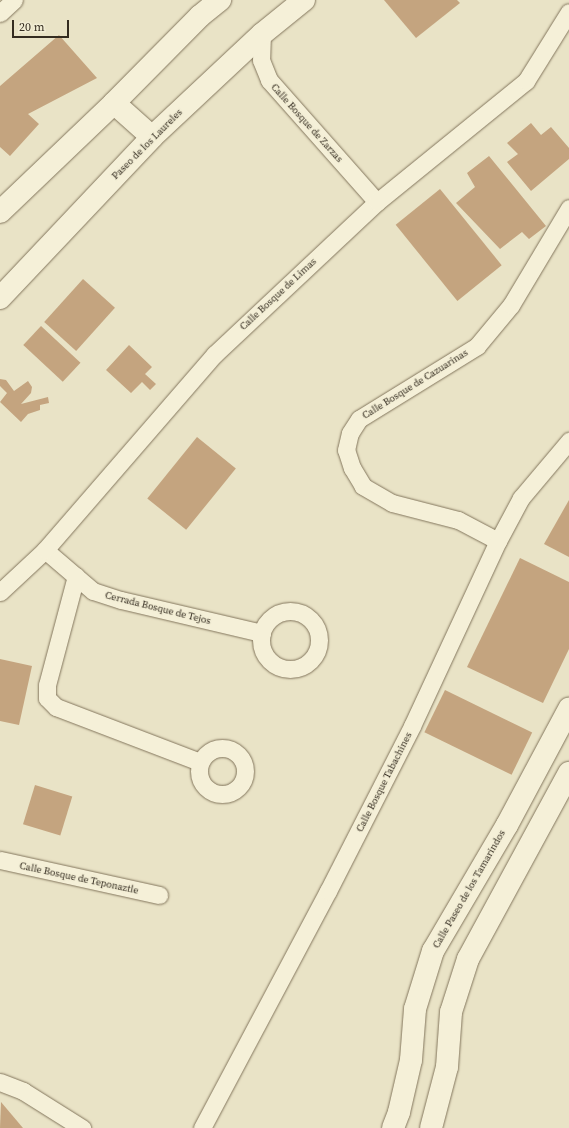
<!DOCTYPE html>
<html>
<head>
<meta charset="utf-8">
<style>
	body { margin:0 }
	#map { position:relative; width:569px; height:1128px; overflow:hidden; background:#e9e3c6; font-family:"Source Serif 4",serif }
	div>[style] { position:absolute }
	.building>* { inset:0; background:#c4a47f; transform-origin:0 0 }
	.roads { filter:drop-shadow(0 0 1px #83765d) drop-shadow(0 0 1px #83765d) }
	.street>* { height:17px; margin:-8.5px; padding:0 8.5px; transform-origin:8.5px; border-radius:8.5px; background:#f5f0d8 }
	.street>.ring { margin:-8.5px; padding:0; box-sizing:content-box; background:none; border:17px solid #f5f0d8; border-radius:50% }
	.secondary>* { height:22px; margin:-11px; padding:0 11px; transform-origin:11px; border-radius:11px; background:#f5f0d8 }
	span { translate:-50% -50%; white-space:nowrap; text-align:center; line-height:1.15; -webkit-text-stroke:3px #f2edd4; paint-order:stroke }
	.street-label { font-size:10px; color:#342c20 }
	.scale { position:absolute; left:12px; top:20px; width:57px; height:18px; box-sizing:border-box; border:2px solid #342c20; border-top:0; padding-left:5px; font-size:12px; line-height:14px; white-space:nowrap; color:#342c20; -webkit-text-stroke:3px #f2edd4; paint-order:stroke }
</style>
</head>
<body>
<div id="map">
	<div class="building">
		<div style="clip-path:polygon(384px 0,457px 0,460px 3px,416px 38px)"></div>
		<div style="clip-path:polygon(59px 35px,97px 78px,28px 114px,39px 124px,10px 156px,0 147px,0 86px)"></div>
		<div style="clip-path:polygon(531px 123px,541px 135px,551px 127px,569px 148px,569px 159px,531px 191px,507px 162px,518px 154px,507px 143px)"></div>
		<div style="clip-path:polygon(489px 156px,546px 226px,529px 239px,522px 232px,500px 249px,456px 203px,475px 187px,467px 173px)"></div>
		<div style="left:440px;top:189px;width:98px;height:57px;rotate:51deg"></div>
		<div style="left:83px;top:279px;width:43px;height:58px;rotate:42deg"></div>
		<div style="left:41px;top:326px;width:54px;height:26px;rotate:43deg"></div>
		<div style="clip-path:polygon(129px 345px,152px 367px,145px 374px,156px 384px,150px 390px,142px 382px,131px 393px,106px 370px)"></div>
		<div style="clip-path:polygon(0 379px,6px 380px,14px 391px,28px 381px,32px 387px,31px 393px,21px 404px,48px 397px,49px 403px,40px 405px,40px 410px,28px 414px,21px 422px,0 402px,7px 393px,0 386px)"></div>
		<div style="left:197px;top:437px;width:50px;height:79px;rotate:39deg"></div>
		<div style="clip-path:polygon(569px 500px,569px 557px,544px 544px)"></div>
		<div style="clip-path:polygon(520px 558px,569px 582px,569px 649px,543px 703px,467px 667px)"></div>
		<div style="clip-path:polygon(0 659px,32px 666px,19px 725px,0 721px)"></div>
		<div style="left:445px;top:690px;width:97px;height:47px;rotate:26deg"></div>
		<div style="left:35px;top:785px;width:39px;height:41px;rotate:17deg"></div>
		<div style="clip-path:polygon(1px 1102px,23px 1128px,0 1128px)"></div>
	</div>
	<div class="roads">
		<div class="street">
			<div style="left:0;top:13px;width:19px;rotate:-43deg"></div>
			<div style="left:262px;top:34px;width:26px;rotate:92deg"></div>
			<div style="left:261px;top:60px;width:22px;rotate:68deg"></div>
			<div style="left:269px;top:80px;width:163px;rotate:48.5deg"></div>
			<div style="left:498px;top:541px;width:45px;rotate:-152.3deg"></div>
			<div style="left:458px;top:520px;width:68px;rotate:-165.6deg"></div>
			<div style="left:392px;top:503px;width:34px;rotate:-150deg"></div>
			<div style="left:363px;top:486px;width:21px;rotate:-121deg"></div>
			<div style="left:352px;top:468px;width:19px;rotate:-108deg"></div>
			<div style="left:346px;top:450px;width:17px;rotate:-77deg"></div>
			<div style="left:350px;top:433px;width:17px;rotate:-57deg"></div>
			<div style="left:359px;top:419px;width:139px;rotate:-31.7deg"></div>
			<div style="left:477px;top:346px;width:53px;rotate:-50.3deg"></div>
			<div style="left:511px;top:305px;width:113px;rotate:-59.1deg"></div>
			<div style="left:45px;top:550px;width:63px;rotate:40.5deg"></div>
			<div style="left:93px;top:591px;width:29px;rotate:18deg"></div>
			<div style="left:121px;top:600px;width:145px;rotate:13.2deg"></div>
			<div style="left:76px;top:576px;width:113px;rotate:104.9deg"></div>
			<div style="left:47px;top:685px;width:13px;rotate:90deg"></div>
			<div style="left:47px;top:698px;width:13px;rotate:45deg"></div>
			<div style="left:56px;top:707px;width:154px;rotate:20.9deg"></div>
			<div style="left:0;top:592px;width:62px;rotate:-43deg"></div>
			<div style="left:45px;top:550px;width:259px;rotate:-49.1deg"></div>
			<div style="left:215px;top:354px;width:222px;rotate:-43.2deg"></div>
			<div style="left:377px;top:202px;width:192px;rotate:-39.1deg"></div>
			<div style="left:526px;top:81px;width:81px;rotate:-58.1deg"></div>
			<div class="ring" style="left:261px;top:611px;width:41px;height:41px"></div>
			<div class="ring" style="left:199px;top:748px;width:29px;height:29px"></div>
			<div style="left:0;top:860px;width:163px;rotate:12.4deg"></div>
			<div style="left:0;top:1082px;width:25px;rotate:21deg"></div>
			<div style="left:23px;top:1091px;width:70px;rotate:32.1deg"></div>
			<div style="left:202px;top:1128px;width:268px;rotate:-62deg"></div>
			<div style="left:328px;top:891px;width:185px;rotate:-63deg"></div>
			<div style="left:412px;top:726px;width:204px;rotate:-65.1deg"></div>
			<div style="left:498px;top:541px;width:49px;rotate:-61.9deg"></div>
			<div style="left:521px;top:498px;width:75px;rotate:-49.9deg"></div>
		</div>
		<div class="secondary">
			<div style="left:114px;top:103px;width:51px;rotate:41.8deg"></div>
			<div style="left:0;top:212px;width:158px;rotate:-43.7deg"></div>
			<div style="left:114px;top:103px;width:122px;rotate:-45.3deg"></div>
			<div style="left:200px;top:16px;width:26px;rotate:-39deg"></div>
			<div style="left:0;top:298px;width:221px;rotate:-46.6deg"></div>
			<div style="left:152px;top:137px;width:151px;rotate:-43.1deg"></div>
			<div style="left:262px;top:34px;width:54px;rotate:-39deg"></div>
			<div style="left:393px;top:1128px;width:17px;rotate:-69deg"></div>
			<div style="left:399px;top:1112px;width:53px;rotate:-77deg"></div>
			<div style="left:411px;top:1060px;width:51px;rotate:-85.5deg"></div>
			<div style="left:415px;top:1009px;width:61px;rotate:-72.8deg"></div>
			<div style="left:433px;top:951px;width:146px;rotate:-59.6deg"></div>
			<div style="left:507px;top:825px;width:132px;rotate:-61.9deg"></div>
			<div style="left:431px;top:1128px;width:63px;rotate:-75.3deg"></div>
			<div style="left:447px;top:1067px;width:55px;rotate:-85.8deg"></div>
			<div style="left:451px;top:1012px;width:56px;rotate:-72.2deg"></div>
			<div style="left:468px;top:959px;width:212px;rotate:-61.5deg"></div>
		</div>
	</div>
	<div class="street-label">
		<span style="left:307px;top:123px;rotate:48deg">Calle Bosque de Zarzas</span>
		<span style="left:147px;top:144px;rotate:-45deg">Paseo de los Laureles</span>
		<span style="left:278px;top:294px;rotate:-43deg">Calle Bosque de Limas</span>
		<span style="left:415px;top:384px;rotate:-32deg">Calle Bosque de Cazuarinas</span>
		<span style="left:158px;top:608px;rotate:14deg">Cerrada Bosque de Tejos</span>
		<span style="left:384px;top:782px;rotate:-63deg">Calle Bosque Tabachines</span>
		<span style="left:79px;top:878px;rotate:12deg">Calle Bosque de Teponaztle</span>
		<span style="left:469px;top:889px;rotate:-60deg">Calle Paseo de los Tamarindos</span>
	</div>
	<div class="scale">20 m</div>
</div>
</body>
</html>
